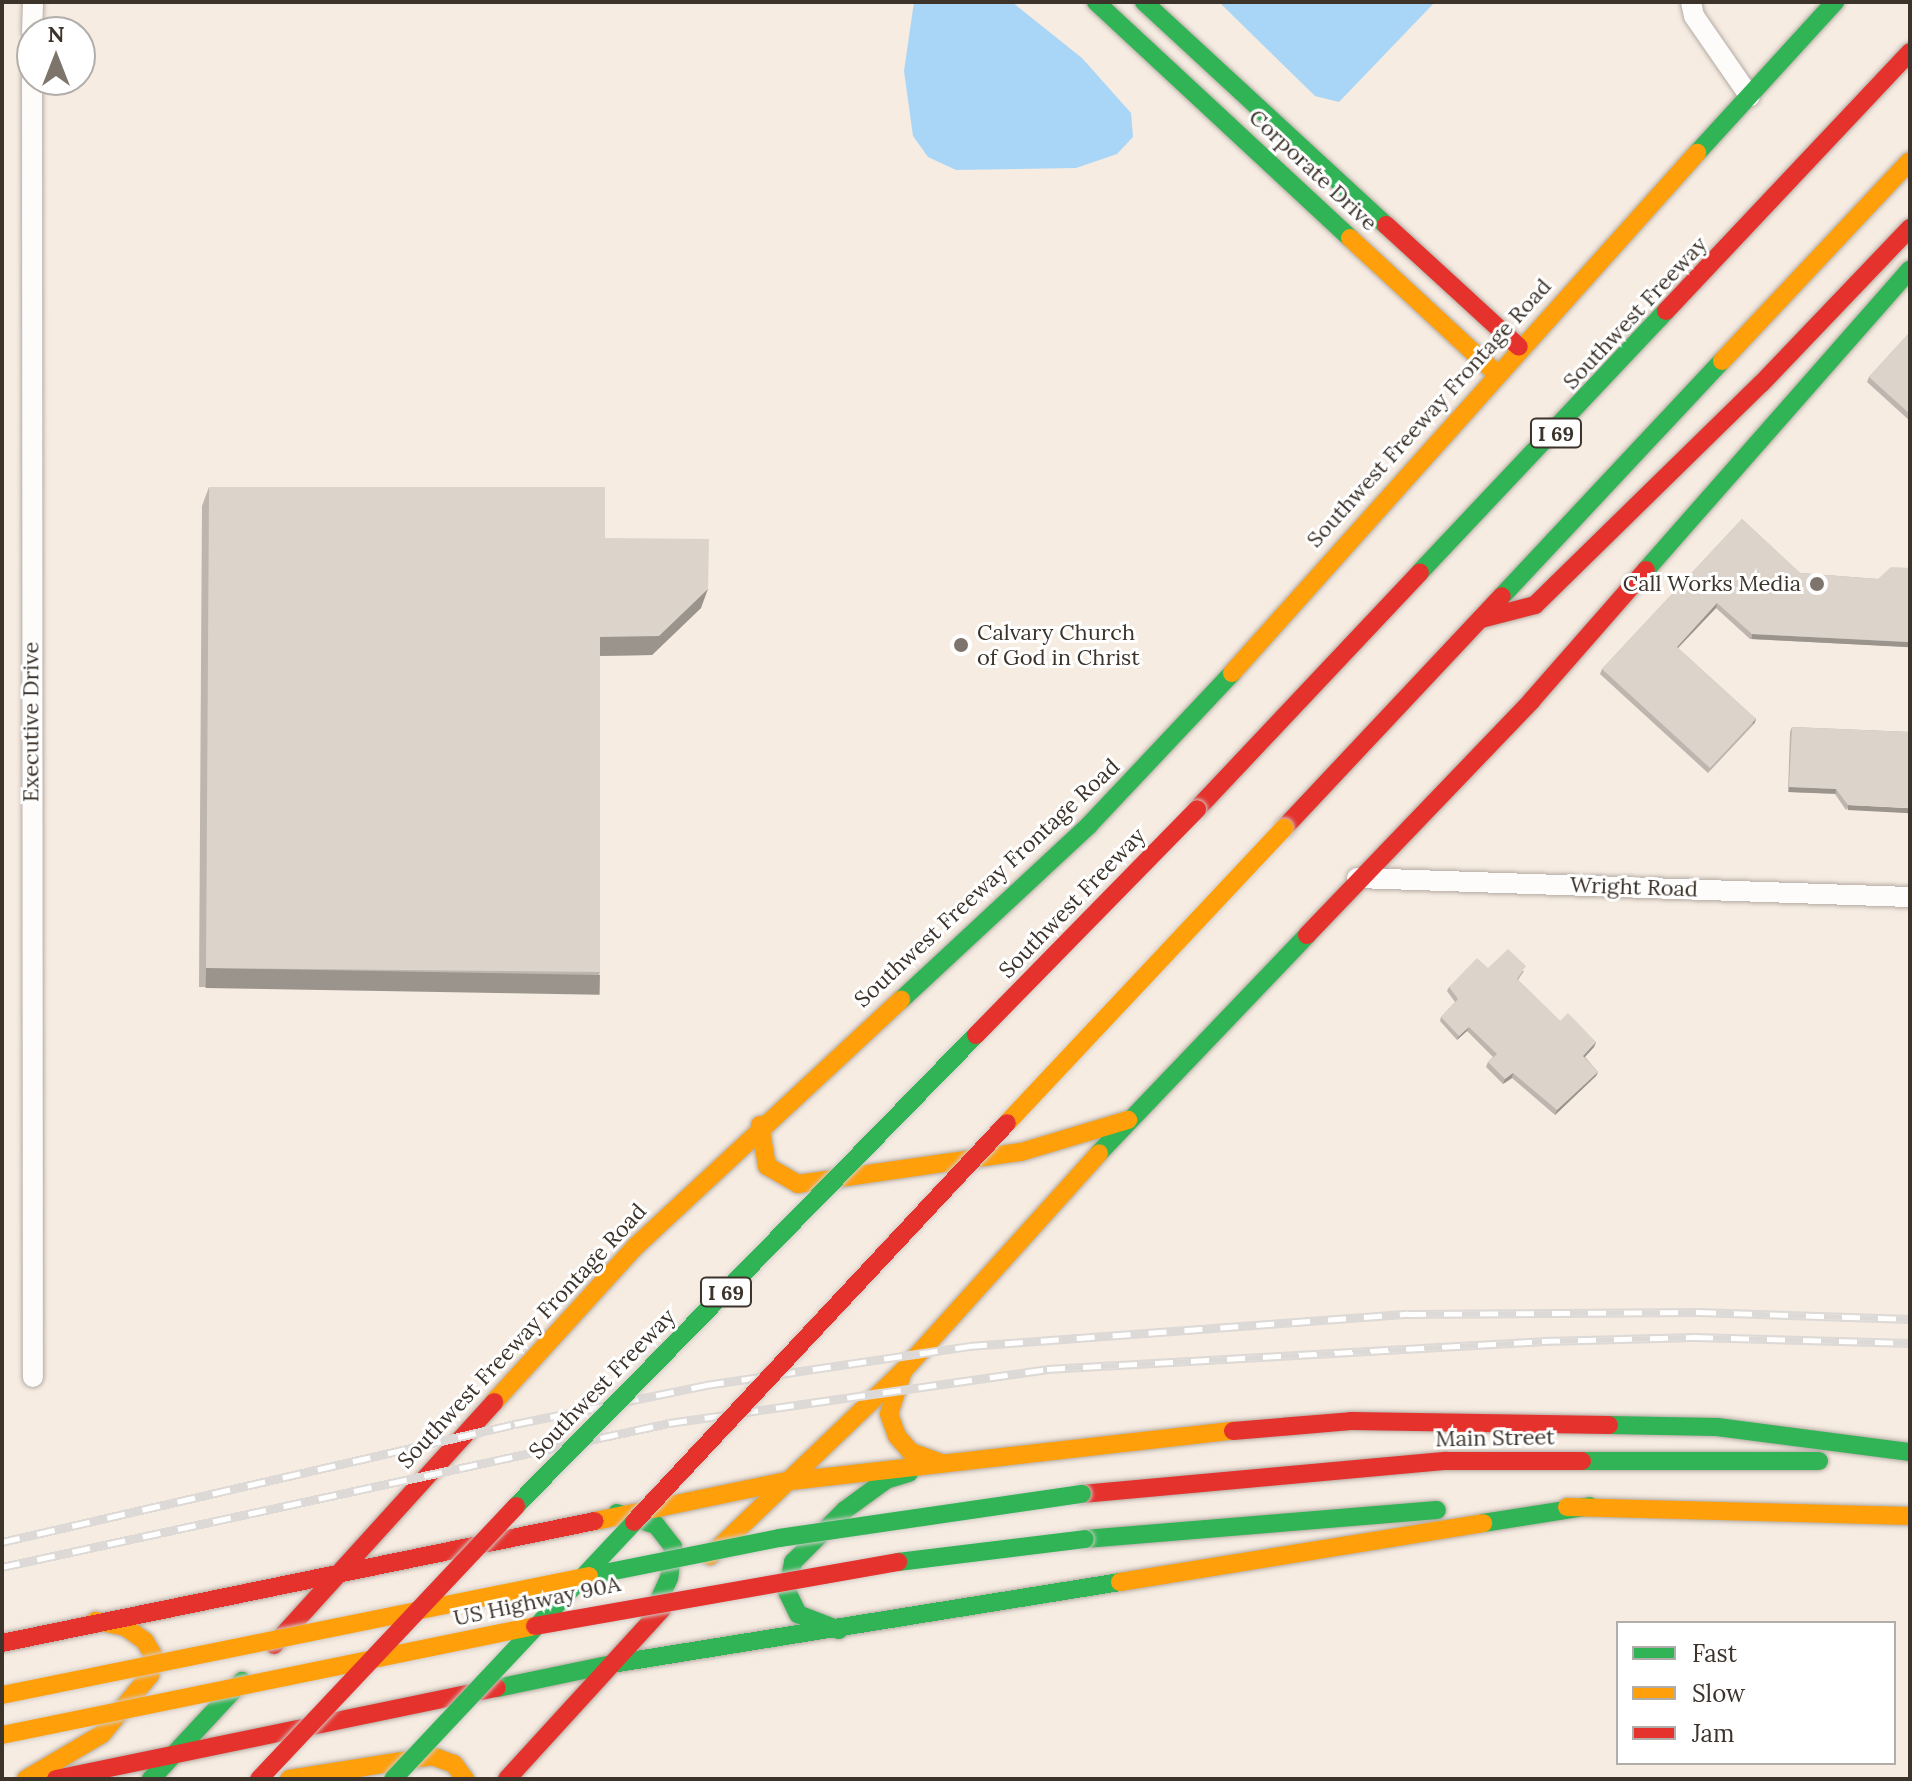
<!DOCTYPE html>
<html>
<head>
<meta charset="utf-8">
<style>
	body { margin:0 }
	#map { position:relative; width:1912px; height:1781px; overflow:hidden; background:#f6ece2; font-family:Lora,serif }
	div>[style] { position:absolute }
	.water>* { inset:0; background:#a9d6f6 }
	.roads { filter:drop-shadow(0 0 2px #b3aba3) drop-shadow(0 0 2px #b3aba3) }
	.street>* { height:20px; margin:-10px; padding:0 10px; transform-origin:10px; border-radius:10px; background:#fefcfb }
	.fast>* { height:18px; margin:-9px; padding:0 9px; transform-origin:9px; border-radius:9px; background:#30b455 }
	.slow>* { height:18px; margin:-9px; padding:0 9px; transform-origin:9px; border-radius:9px; background:#ff9f0a }
	.jam>* { height:18px; margin:-9px; padding:0 9px; transform-origin:9px; border-radius:9px; background:#e5322d }
	.rail>* { height:9px; margin-top:-4.5px; transform-origin:0; background:repeating-linear-gradient(90deg,#fff 0 18px,#dcd9d6 0 36px); box-sizing:border-box; border-block:2px solid #dcd9d6 }
	.bridges { filter:drop-shadow(0 0 2px #d1cbc6) drop-shadow(0 0 2px #d1cbc6) }
	.fast-bridge>* { height:18px; margin:-9px; padding:0 9px; transform-origin:9px; border-radius:9px; background:#30b455 }
	.slow-bridge>* { height:18px; margin:-9px; padding:0 9px; transform-origin:9px; border-radius:9px; background:#ff9f0a }
	.jam-bridge>* { height:18px; margin:-9px; padding:0 9px; transform-origin:9px; border-radius:9px; background:#e5322d }
	.wall>* { inset:0; background:#bdb5ae }
	.shaded-wall>* { inset:0; background:#9a948d; transform-origin:0 0 }
	.building>* { inset:0; background:#dcd3ca }
	.dots>* { width:22px; height:22px; translate:-50% -50%; box-sizing:border-box; border:4px solid #fff; border-radius:50% }
	span { translate:-50% -50%; white-space:nowrap; text-align:center; line-height:1.15; -webkit-text-stroke:6px #fff; paint-order:stroke }
	.shield-label span { padding:2px 6px; background:#fff; border:2px solid; border-radius:6px; -webkit-text-stroke-width:0 }
	.shield-label { font-size:20px; color:#3c332b; font-weight:700 }
	.street-label { font-size:22px; color:#3c332b }
	.poi-label { font-size:22px; color:#3c332b }
	.right { translate:-100% -50%; text-align:right }
	.left { translate:0 -50%; text-align:left }
	.frame { position:absolute; inset:0; border:4px solid #3c332b; pointer-events:none }
	.legend { position:absolute; left:1616px; top:1621px; width:280px; height:144px; box-sizing:border-box; background:#fff; border:2px solid #b1adaa; margin:0; padding:10px 14px; list-style:none; font-size:24px; color:#3c332b }
	.legend li { display:flex; align-items:center; gap:16px; height:40px }
	.legend b { width:40px; border:2px solid #b1adaa }
	.north { position:absolute; left:16px; top:16px; width:80px; height:80px; box-sizing:border-box; background:#fff; border:2px solid #b1adaa; border-radius:50%; rotate:0deg; font-size:22px; font-weight:700; line-height:32px; text-align:center; color:#3c332b }
	.north::after { content:''; display:block; margin:auto; width:28px; height:36px; background:#7d746b; clip-path:polygon(50% 0,100% 100%,50% 72%,0 100%) }
</style>
</head>
<body>
<div id="map">
	<div class="water">
		<div style="clip-path:polygon(914px 2px,1012px 2px,1082px 58px,1131px 113px,1133px 137px,1117px 154px,1076px 168px,956px 170px,928px 157px,913px 136px,904px 71px)"></div>
		<div style="clip-path:polygon(1219px 2px,1435px 2px,1339px 102px,1315px 96px)"></div>
	</div>
	<div class="roads">
		<div class="street">
			<div style="left:1691px;top:2px;width:14px;rotate:78deg"></div>
			<div style="left:1694px;top:16px;width:98px;rotate:55.3deg"></div>
			<div style="left:32px;top:32px;width:30px;rotate:-88deg"></div>
			<div style="left:32px;top:68px;width:1309px;rotate:89.96deg"></div>
			<div style="left:1357px;top:878px;width:553px;rotate:1.97deg"></div>
		</div>
		<div class="fast">
			<div style="left:1096px;top:2px;width:347px;rotate:42.9deg"></div>
			<div style="left:1144px;top:2px;width:329px;rotate:42.7deg"></div>
			<div style="left:1697px;top:153px;width:205px;rotate:-47.6deg"></div>
			<div style="left:1646px;top:570px;width:400px;rotate:-48.7deg"></div>
			<div style="left:1420px;top:572px;width:359px;rotate:-46.7deg"></div>
			<div style="left:1502px;top:596px;width:322px;rotate:-46.9deg"></div>
			<div style="left:901px;top:1000px;width:257px;rotate:-42.9deg"></div>
			<div style="left:1089px;top:825px;width:209px;rotate:-46.7deg"></div>
			<div style="left:1099px;top:1153px;width:301px;rotate:-46.3deg"></div>
			<div style="left:1609px;top:1425px;width:108px;rotate:1.1deg"></div>
			<div style="left:1717px;top:1427px;width:195px;rotate:7.4deg"></div>
			<div style="left:1582px;top:1461px;width:237px"></div>
			<div style="left:617px;top:1513px;width:41px;rotate:17.1deg"></div>
			<div style="left:656px;top:1525px;width:28px;rotate:52deg"></div>
			<div style="left:673px;top:1547px;width:31px;rotate:97deg"></div>
			<div style="left:669px;top:1578px;width:51px;rotate:114.5deg"></div>
			<div style="left:1483px;top:1523px;width:108px;rotate:-9deg"></div>
			<div style="left:1085px;top:1539px;width:353px;rotate:-4.7deg"></div>
			<div style="left:839px;top:1630px;width:44px;rotate:-158.7deg"></div>
			<div style="left:798px;top:1614px;width:25px;rotate:-116deg"></div>
			<div style="left:787px;top:1591px;width:30px;rotate:-78deg"></div>
			<div style="left:793px;top:1562px;width:74px;rotate:-45deg"></div>
			<div style="left:845px;top:1510px;width:51px;rotate:-36.2deg"></div>
			<div style="left:886px;top:1480px;width:24px;rotate:-17deg"></div>
			<div style="left:497px;top:1688px;width:117px;rotate:-11.8deg"></div>
			<div style="left:612px;top:1664px;width:515px;rotate:-9.17deg"></div>
			<div style="left:151px;top:1779px;width:134px;rotate:-47.1deg"></div>
		</div>
		<div class="slow">
			<div style="left:1350px;top:238px;width:199px;rotate:42.8deg"></div>
			<div style="left:1722px;top:361px;width:274px;rotate:-46.8deg"></div>
			<div style="left:1232px;top:673px;width:698px;rotate:-48.2deg"></div>
			<div style="left:760px;top:1125px;width:42px;rotate:80.3deg"></div>
			<div style="left:767px;top:1166px;width:36px;rotate:30deg"></div>
			<div style="left:798px;top:1184px;width:225px;rotate:-8.2deg"></div>
			<div style="left:1021px;top:1152px;width:112px;rotate:-16.7deg"></div>
			<div style="left:903px;top:1371px;width:45px;rotate:108deg"></div>
			<div style="left:889px;top:1414px;width:23px;rotate:70deg"></div>
			<div style="left:897px;top:1436px;width:21px;rotate:49deg"></div>
			<div style="left:911px;top:1452px;width:33px;rotate:20deg"></div>
			<div style="left:494px;top:1402px;width:211px;rotate:-47.7deg"></div>
			<div style="left:636px;top:1246px;width:362px;rotate:-42.9deg"></div>
			<div style="left:1567px;top:1507px;width:343px;rotate:1.5deg"></div>
			<div style="left:595px;top:1521px;width:191px;rotate:-11.8deg"></div>
			<div style="left:782px;top:1482px;width:454px;rotate:-6.5deg"></div>
			<div style="left:710px;top:1556px;width:267px;rotate:-43.8deg"></div>
			<div style="left:903px;top:1371px;width:293px;rotate:-48deg"></div>
			<div style="left:1120px;top:1582px;width:368px;rotate:-9.2deg"></div>
			<div style="left:26px;top:1779px;width:88px;rotate:-30.6deg"></div>
			<div style="left:102px;top:1734px;width:76px;rotate:-50.9deg"></div>
			<div style="left:150px;top:1675px;width:20px;rotate:-81deg"></div>
			<div style="left:153px;top:1655px;width:16px;rotate:-120deg"></div>
			<div style="left:145px;top:1641px;width:24px;rotate:-145deg"></div>
			<div style="left:125px;top:1627px;width:30px;rotate:-168deg"></div>
			<div style="left:289px;top:1779px;width:145px;rotate:-9.1deg"></div>
			<div style="left:432px;top:1756px;width:23px;rotate:20deg"></div>
			<div style="left:454px;top:1764px;width:19px;rotate:54deg"></div>
		</div>
		<div class="jam">
			<div style="left:1386px;top:225px;width:180px;rotate:42.5deg"></div>
			<div style="left:1666px;top:311px;width:356px;rotate:-46.7deg"></div>
			<div style="left:1481px;top:619px;width:56px;rotate:-14.5deg"></div>
			<div style="left:1535px;top:605px;width:316px;rotate:-44.4deg"></div>
			<div style="left:1761px;top:384px;width:216px;rotate:-46.3deg"></div>
			<div style="left:1197px;top:809px;width:325px;rotate:-46.7deg"></div>
			<div style="left:1284px;top:828px;width:318px;rotate:-46.8deg"></div>
			<div style="left:1307px;top:935px;width:325px;rotate:-46.2deg"></div>
			<div style="left:1532px;top:700px;width:173px;rotate:-48.8deg"></div>
			<div style="left:1233px;top:1431px;width:118px;rotate:-4.8deg"></div>
			<div style="left:1351px;top:1421px;width:258px;rotate:0.9deg"></div>
			<div style="left:1082px;top:1494px;width:366px;rotate:-5.2deg"></div>
			<div style="left:1447px;top:1461px;width:135px"></div>
			<div style="left:2px;top:1643px;width:605px;rotate:-11.63deg"></div>
			<div style="left:274px;top:1645px;width:328px;rotate:-47.8deg"></div>
			<div style="left:56px;top:1779px;width:450px;rotate:-11.7deg"></div>
			<div style="left:507px;top:1779px;width:230px;rotate:-47.6deg"></div>
		</div>
	</div>
	<div class="rail">
		<div style="left:2px;top:1542px;width:526px;rotate:-12.95deg"></div>
		<div style="left:515px;top:1424px;width:195px;rotate:-11.5deg"></div>
		<div style="left:706px;top:1385px;width:266px;rotate:-8.4deg"></div>
		<div style="left:969px;top:1346px;width:440px;rotate:-4.2deg"></div>
		<div style="left:1408px;top:1314px;width:290px;rotate:-0.4deg"></div>
		<div style="left:1698px;top:1312px;width:212px;rotate:1.9deg"></div>
		<div style="left:2px;top:1567px;width:682px;rotate:-12.18deg"></div>
		<div style="left:669px;top:1423px;width:382px;rotate:-8.1deg"></div>
		<div style="left:1047px;top:1369px;width:496px;rotate:-3.2deg"></div>
		<div style="left:1542px;top:1341px;width:153px;rotate:-1.5deg"></div>
		<div style="left:1695px;top:1337px;width:215px;rotate:1.6deg"></div>
	</div>
	<div class="bridges">
		<div class="fast-bridge">
			<div style="left:516px;top:1506px;width:658px;rotate:-45.68deg"></div>
			<div style="left:898px;top:1562px;width:188px;rotate:-7deg"></div>
			<div style="left:589px;top:1576px;width:194px;rotate:-11.3deg"></div>
			<div style="left:779px;top:1538px;width:306px;rotate:-8.3deg"></div>
			<div style="left:393px;top:1779px;width:352px;rotate:-46.8deg"></div>
		</div>
		<div class="slow-bridge">
			<div style="left:1007px;top:1123px;width:405px;rotate:-46.8deg"></div>
			<div style="left:2px;top:1695px;width:599px;rotate:-11.46deg"></div>
			<div style="left:2px;top:1735px;width:544px;rotate:-11.56deg"></div>
		</div>
		<div class="jam-bridge">
			<div style="left:976px;top:1035px;width:316px;rotate:-45.6deg"></div>
			<div style="left:634px;top:1522px;width:546px;rotate:-46.93deg"></div>
			<div style="left:535px;top:1626px;width:369px;rotate:-10deg"></div>
			<div style="left:259px;top:1779px;width:375px;rotate:-46.7deg"></div>
		</div>
	</div>
	<div class="wall">
		<div style="clip-path:polygon(1910px 332px,1910px 421px,1867px 382px,1869px 377px)"></div>
		<div style="clip-path:polygon(209px 487px,701px 608px,652px 655px,600px 656px,600px 972px,594px 991px,199px 987px,202px 506px)"></div>
		<div style="clip-path:polygon(1742px 519px,1800px 573px,1878px 579px,1910px 568px,1910px 647px,1750px 639px,1716px 608px,1678px 648px,1756px 719px,1754px 724px,1708px 773px,1600px 674px,1602px 669px)"></div>
		<div style="clip-path:polygon(1792px 727px,1910px 732px,1846px 810px,1835px 794px,1788px 792px,1790px 732px)"></div>
		<div style="clip-path:polygon(1488px 968px,1524px 971px,1518px 980px,1560px 1021px,1596px 1042px,1594px 1047px,1585px 1057px,1598px 1072px,1596px 1076px,1555px 1115px,1512px 1078px,1503px 1084px,1486px 1067px,1488px 1062px,1493px 1057px,1467px 1031px,1457px 1040px,1440px 1021px,1441px 1017px,1455px 1002px,1447px 991px,1449px 987px)"></div>
	</div>
	<div class="shaded-wall">
		<div style="clip-path:polygon(708px 589px,701px 608px,652px 655px,594px 656px,600px 637px)"></div>
		<div style="clip-path:polygon(1717px 603px,1716px 608px,1675px 651px,1677px 647px)"></div>
		<div style="left:1752px;top:634px;width:158px;height:5px;rotate:3deg"></div>
		<div style="left:1756px;top:719px;width:5px;height:67px;rotate:112deg"></div>
		<div style="left:1789px;top:787px;width:47px;height:5px;rotate:2deg"></div>
		<div style="left:1848px;top:805px;width:62px;height:5px;rotate:3deg"></div>
		<div style="left:206px;top:968px;width:394px;height:20px;rotate:1deg"></div>
		<div style="clip-path:polygon(1469px 1027px,1467px 1031px,1457px 1040px,1459px 1036px)"></div>
		<div style="clip-path:polygon(1596px 1042px,1594px 1047px,1582px 1060px,1583px 1056px)"></div>
		<div style="clip-path:polygon(1598px 1072px,1596px 1076px,1555px 1115px,1557px 1110px)"></div>
		<div style="clip-path:polygon(1513px 1073px,1512px 1078px,1503px 1084px,1505px 1079px)"></div>
	</div>
	<div class="building">
		<div style="clip-path:polygon(1910px 332px,1910px 414px,1869px 377px)"></div>
		<div style="clip-path:polygon(209px 487px,605px 487px,605px 538px,709px 539px,708px 589px,659px 636px,600px 637px,600px 972px,206px 968px)"></div>
		<div style="clip-path:polygon(1742px 519px,1800px 573px,1878px 579px,1891px 567px,1910px 568px,1910px 642px,1752px 634px,1717px 603px,1677px 647px,1756px 719px,1710px 768px,1602px 669px)"></div>
		<div style="clip-path:polygon(1792px 727px,1910px 732px,1910px 808px,1848px 805px,1836px 789px,1789px 787px)"></div>
		<div style="clip-path:polygon(1508px 949px,1526px 966px,1517px 979px,1560px 1021px,1568px 1013px,1596px 1042px,1583px 1056px,1598px 1072px,1557px 1110px,1513px 1073px,1505px 1079px,1488px 1062px,1497px 1054px,1469px 1027px,1459px 1036px,1441px 1017px,1458px 999px,1449px 987px,1477px 958px,1488px 968px)"></div>
	</div>
	<div class="dots">
		<div style="left:1817px;top:584px;background:#7d746b"></div>
		<div style="left:961px;top:645px;background:#7d746b"></div>
	</div>
	<div class="shield-label">
		<span style="left:1556px;top:433px">I 69</span>
		<span style="left:726px;top:1292px">I 69</span>
	</div>
	<div class="street-label">
		<span style="left:1313px;top:170px;rotate:43deg">Corporate Drive</span>
		<span style="left:1635px;top:313px;rotate:-47deg">Southwest Freeway</span>
		<span style="left:1429px;top:413px;rotate:-48deg">Southwest Freeway Frontage Road</span>
		<span style="left:31px;top:722px;rotate:-90deg">Executive Drive</span>
		<span style="left:987px;top:883px;rotate:-43deg">Southwest Freeway Frontage Road</span>
		<span style="left:1634px;top:887px;rotate:2deg">Wright Road</span>
		<span style="left:1072px;top:903px;rotate:-46deg">Southwest Freeway</span>
		<span style="left:522px;top:1336px;rotate:-47deg">Southwest Freeway Frontage Road</span>
		<span style="left:602px;top:1384px;rotate:-46deg">Southwest Freeway</span>
		<span style="left:1495px;top:1438px;rotate:-1deg">Main Street</span>
		<span style="left:537px;top:1601px;rotate:-12deg">US Highway 90A</span>
	</div>
	<div class="poi-label">
		<span class="right" style="left:1801px;top:584px">Call Works Media</span>
		<span class="left" style="left:977px;top:645px">Calvary Church<br>of God in Christ</span>
	</div>
	<div class="frame"></div>
	<ul class="legend">
	<li><b style="height:10px;background:#30b455"></b>Fast</li>
	<li><b style="height:10px;background:#ff9f0a"></b>Slow</li>
	<li><b style="height:10px;background:#e5322d"></b>Jam</li>
	</ul>
	<div class="north">N</div>
</div>
</body>
</html>
